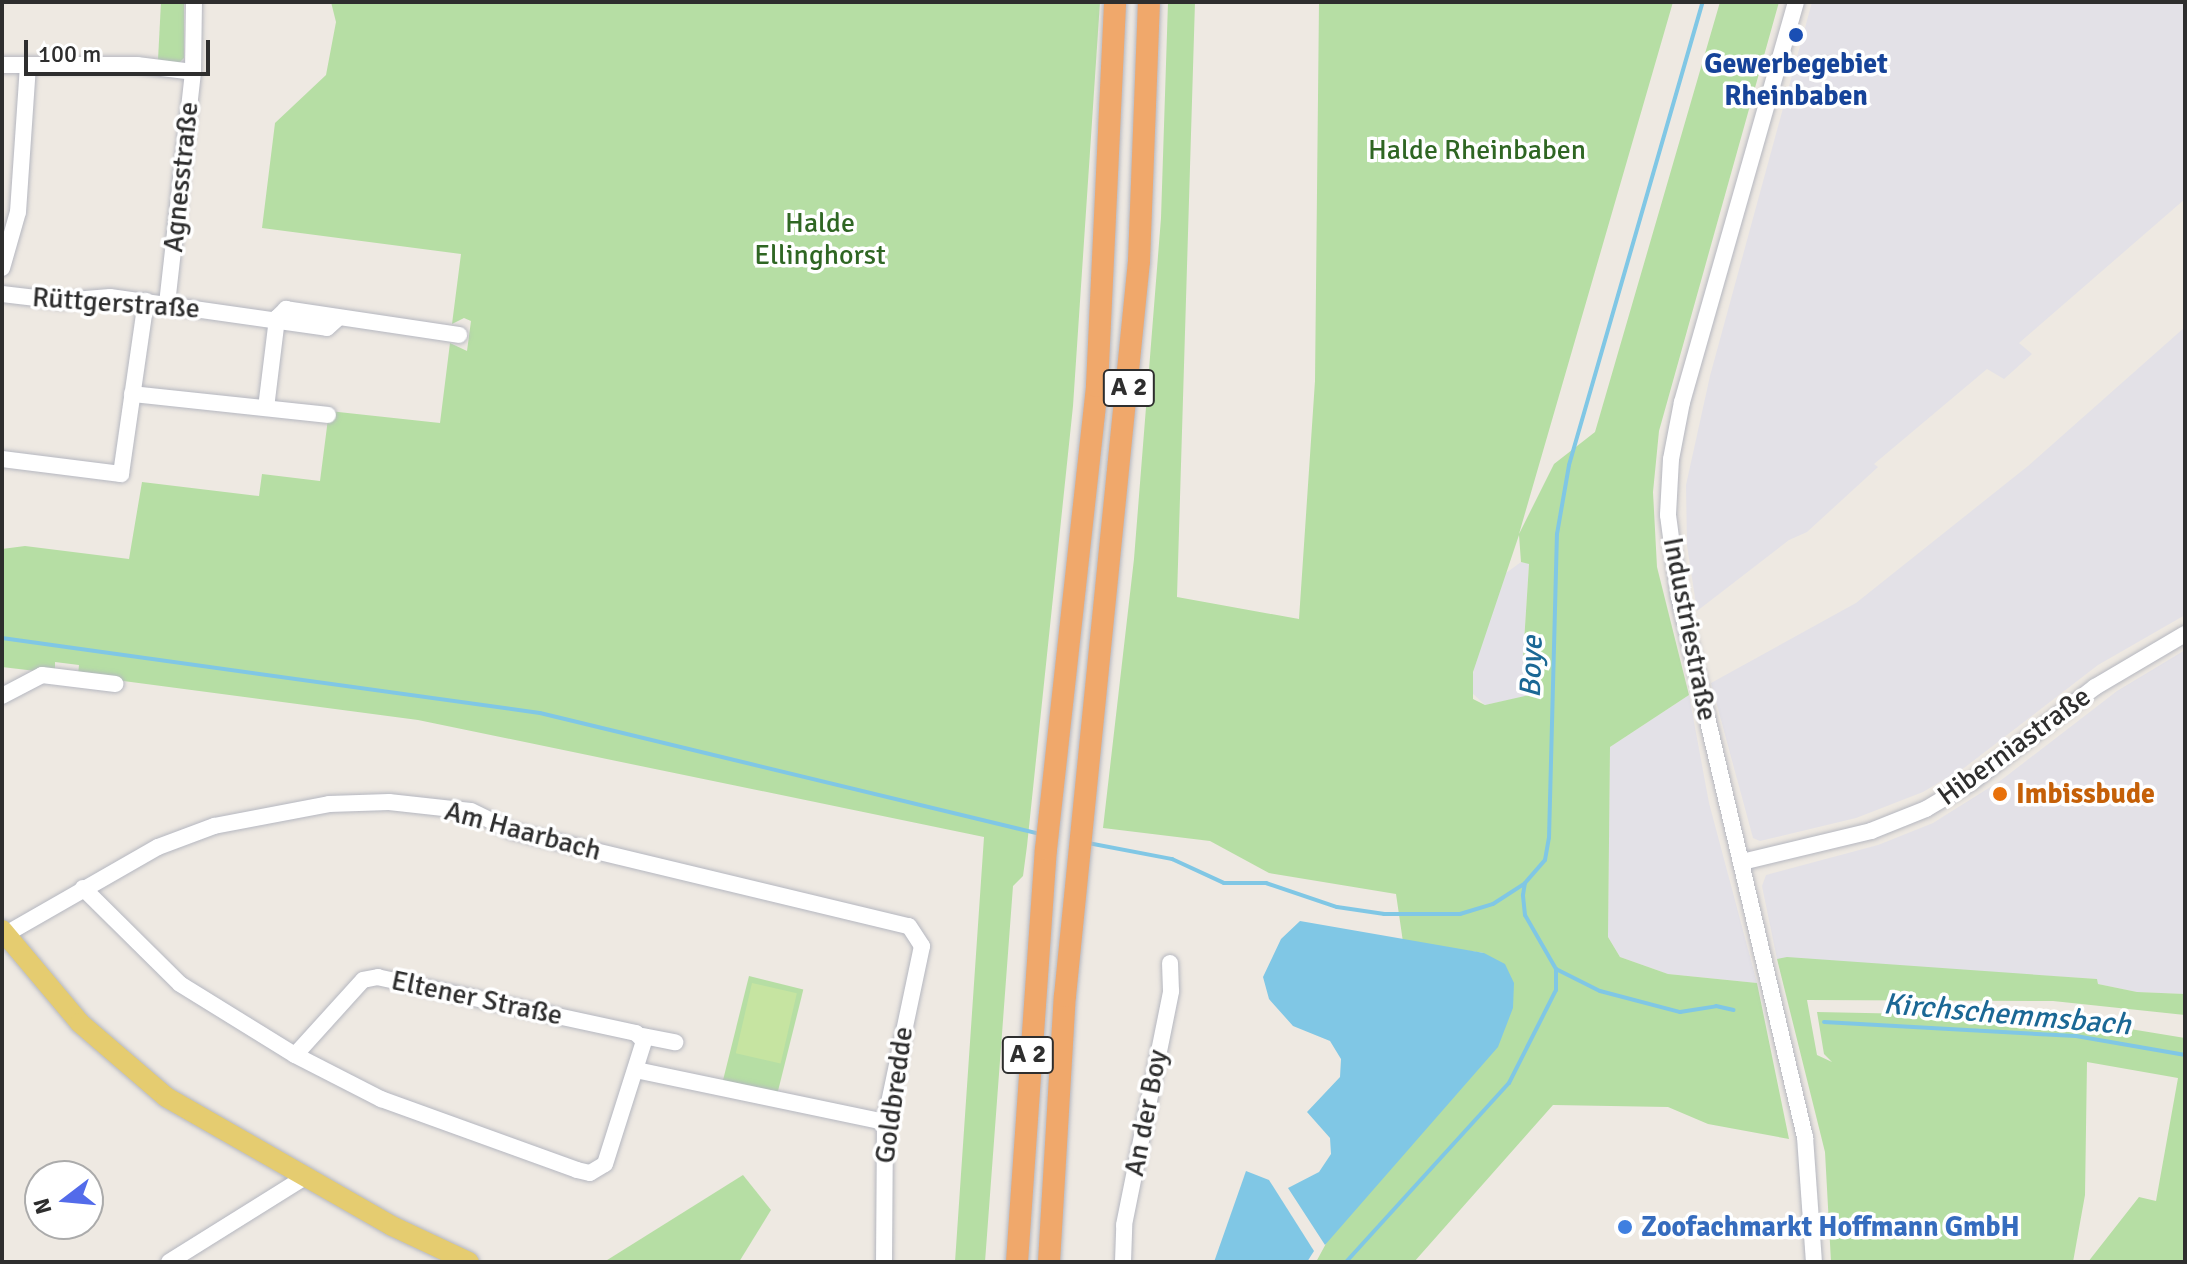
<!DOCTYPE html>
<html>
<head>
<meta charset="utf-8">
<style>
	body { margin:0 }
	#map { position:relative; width:2187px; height:1264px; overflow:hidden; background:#eee9e2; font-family:Signika,sans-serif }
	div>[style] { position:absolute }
	.industrial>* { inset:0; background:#e3e1e7 }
	.green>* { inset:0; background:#b6dea4; transform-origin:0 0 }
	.pitch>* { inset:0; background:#c6e4a1; transform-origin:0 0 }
	.water>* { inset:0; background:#80c7e5 }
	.stream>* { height:4px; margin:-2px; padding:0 2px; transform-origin:2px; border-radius:2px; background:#80c7e5 }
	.roads { filter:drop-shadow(0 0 2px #b5b7c0) drop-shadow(0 0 2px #b5b7c0) }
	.minor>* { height:16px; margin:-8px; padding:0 8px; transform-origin:8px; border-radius:8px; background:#fff }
	.major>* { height:20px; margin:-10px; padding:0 10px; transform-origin:10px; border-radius:10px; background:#e5cc70 }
	.highway>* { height:22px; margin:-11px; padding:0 11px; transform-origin:11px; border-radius:11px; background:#f0a86b }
	.dots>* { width:22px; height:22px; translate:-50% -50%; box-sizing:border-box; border:4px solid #fff; border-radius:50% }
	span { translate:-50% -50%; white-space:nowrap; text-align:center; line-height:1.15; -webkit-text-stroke:7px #fff; paint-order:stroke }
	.shield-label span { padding:2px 6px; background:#fff; border:2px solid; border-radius:6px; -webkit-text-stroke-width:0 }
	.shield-label { font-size:26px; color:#2e2e2e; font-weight:700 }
	.transit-label { font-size:28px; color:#164399; font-weight:700 }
	.park-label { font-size:28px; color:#2f6623 }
	.street-label { font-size:28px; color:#2e2e2e }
	.food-label { font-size:28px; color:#c56008; font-weight:700 }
	.left { translate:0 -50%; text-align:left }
	.shop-label { font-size:28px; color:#366cbe; font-weight:700 }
	.water-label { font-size:30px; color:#1b6895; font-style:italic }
	.frame { position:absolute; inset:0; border:4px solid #2e2e2e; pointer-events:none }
	.north { position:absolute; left:24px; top:1160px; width:80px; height:80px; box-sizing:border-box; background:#fff; border:2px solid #ababab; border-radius:50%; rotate:254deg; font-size:22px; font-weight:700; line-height:32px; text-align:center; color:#2e2e2e }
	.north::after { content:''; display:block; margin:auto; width:28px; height:36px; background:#536bea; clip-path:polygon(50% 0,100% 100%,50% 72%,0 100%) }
	.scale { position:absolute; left:24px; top:40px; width:186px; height:36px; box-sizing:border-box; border:4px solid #2e2e2e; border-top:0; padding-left:10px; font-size:24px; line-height:28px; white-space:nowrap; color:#2e2e2e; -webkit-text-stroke:6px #fff; paint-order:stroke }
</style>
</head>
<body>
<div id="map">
	<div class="industrial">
		<div style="clip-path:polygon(1812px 2px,2185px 2px,2185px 199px,2019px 343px,2032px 354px,2004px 379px,1987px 369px,1874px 464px,1878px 467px,1807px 532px,1789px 540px,1697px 611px,1687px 545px,1686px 485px,1710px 376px)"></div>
		<div style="clip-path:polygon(2185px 327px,2185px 615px,2098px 665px,1964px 768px,1923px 792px,1856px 818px,1760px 841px,1753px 838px,1711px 683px,1856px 603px,2028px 466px)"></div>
		<div style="clip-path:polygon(1521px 562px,1529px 563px,1523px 658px,1529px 696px,1485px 705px,1471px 692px,1483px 590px)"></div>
		<div style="clip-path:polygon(2185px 650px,2185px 994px,2137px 992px,2098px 984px,2097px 979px,1777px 959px,1762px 886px,1766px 875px,1878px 845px,1933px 823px,2000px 781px,2117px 691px)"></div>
		<div style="clip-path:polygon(1689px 695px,1709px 803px,1757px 983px,1668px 974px,1620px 957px,1608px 937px,1610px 747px)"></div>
	</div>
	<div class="green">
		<div style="clip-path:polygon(161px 2px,184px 2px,184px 58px,179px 63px,158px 60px)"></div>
		<div style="clip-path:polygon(331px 2px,1100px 2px,1073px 406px,1027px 846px,1023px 876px,1013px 886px,985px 1262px,955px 1262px,984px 837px,418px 720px,78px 675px,79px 665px,55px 662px,55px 669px,44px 672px,2px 667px,2px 549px,25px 546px,129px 559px,142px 482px,259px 496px,262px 474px,320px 481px,329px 411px,440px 423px,450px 343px,467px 351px,471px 321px,464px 318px,452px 324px,461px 254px,262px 228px,275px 123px,326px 75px,336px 22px)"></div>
		<div style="clip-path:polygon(evenodd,1168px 2px,1195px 2px,1177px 597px,1299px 619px,1315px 381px,1319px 2px,1673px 2px,1519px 534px,1554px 464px,1595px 432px,1720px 2px,1779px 2px,1659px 431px,1653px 492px,1657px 567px,1689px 695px,1610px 747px,1608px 937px,1620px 957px,1668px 974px,1757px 983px,1789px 1139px,1708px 1124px,1668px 1107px,1553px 1105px,1414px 1262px,1316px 1262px,1484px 953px,1403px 942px,1396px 894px,1269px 873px,1210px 841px,1103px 828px,1134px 559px,1161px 218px,1168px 2px,1519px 535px,1521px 562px,1529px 564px,1523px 658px,1529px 695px,1485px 705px,1473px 699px,1473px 672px,1519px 535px)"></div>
		<div style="clip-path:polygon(1787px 957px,2097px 979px,2098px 984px,2137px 992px,2185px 994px,2185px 1015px,2053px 1001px,1807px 1000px,1817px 1055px,1832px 1062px,1824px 1054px,1817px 1012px,2057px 1017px,2185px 1038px,2185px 1262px,2088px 1262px,2139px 1197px,2156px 1201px,2178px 1078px,2087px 1062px,2085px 1195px,2073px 1262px,1831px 1262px,1825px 1152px,1777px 959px)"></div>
		<div style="left:749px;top:976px;width:56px;height:111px;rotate:14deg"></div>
		<div style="clip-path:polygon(743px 1175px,771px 1210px,739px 1262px,604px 1262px)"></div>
	</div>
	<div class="pitch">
		<div style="left:752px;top:983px;width:46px;height:72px;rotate:13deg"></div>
	</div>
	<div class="water">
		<div style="clip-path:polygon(1300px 921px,1484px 953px,1505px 964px,1514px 983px,1513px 1008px,1498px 1047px,1325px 1245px,1288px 1188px,1319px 1172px,1331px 1154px,1330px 1138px,1307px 1112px,1340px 1077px,1341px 1059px,1330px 1041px,1293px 1026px,1269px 999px,1263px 977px,1281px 939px)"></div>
		<div style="clip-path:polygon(1246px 1171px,1269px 1180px,1314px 1251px,1307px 1262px,1214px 1262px)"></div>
	</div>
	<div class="stream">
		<div style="left:2px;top:638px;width:543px;rotate:7.94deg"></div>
		<div style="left:540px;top:713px;width:514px;rotate:13.6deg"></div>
		<div style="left:1088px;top:843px;width:86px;rotate:10.8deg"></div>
		<div style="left:1172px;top:859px;width:57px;rotate:24.8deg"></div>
		<div style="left:1224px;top:883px;width:42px"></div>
		<div style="left:1266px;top:883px;width:75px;rotate:18.7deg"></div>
		<div style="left:1337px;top:907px;width:48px;rotate:8.5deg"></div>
		<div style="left:1384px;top:914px;width:76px"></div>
		<div style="left:1460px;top:914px;width:34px;rotate:-17deg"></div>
		<div style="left:1493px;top:904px;width:38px;rotate:-33deg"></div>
		<div style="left:1556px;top:969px;width:49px;rotate:26.6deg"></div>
		<div style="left:1600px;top:991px;width:83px;rotate:14.7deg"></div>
		<div style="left:1680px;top:1012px;width:36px;rotate:-9deg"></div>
		<div style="left:1716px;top:1006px;width:18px;rotate:13deg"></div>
		<div style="left:1824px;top:1022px;width:252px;rotate:3.2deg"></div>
		<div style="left:2076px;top:1036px;width:111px;rotate:9.9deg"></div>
		<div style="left:1346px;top:1262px;width:242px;rotate:-47.7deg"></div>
		<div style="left:1509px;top:1083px;width:104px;rotate:-63.2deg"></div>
		<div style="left:1556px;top:990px;width:21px;rotate:-90deg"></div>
		<div style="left:1556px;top:969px;width:62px;rotate:-119.9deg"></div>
		<div style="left:1525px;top:915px;width:20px;rotate:-96deg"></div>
		<div style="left:1523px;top:895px;width:12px;rotate:-81deg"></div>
		<div style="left:1525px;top:883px;width:30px;rotate:-49deg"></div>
		<div style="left:1545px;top:860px;width:22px;rotate:-80deg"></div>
		<div style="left:1549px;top:838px;width:304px;rotate:-88.5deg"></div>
		<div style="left:1557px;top:534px;width:70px;rotate:-80.1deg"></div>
		<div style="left:1569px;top:465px;width:482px;rotate:-73.9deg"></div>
	</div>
	<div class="roads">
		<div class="minor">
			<div style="left:1796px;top:2px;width:416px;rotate:105.9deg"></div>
			<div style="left:1682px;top:402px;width:58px;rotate:100.9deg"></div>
			<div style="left:1671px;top:459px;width:56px;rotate:93.1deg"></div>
			<div style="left:1668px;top:515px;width:83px;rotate:82.4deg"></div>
			<div style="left:1679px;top:597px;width:555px;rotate:76.87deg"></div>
			<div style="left:1805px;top:1137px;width:125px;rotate:85.9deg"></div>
			<div style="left:2px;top:65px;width:135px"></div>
			<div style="left:137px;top:65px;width:56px;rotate:7.1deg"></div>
			<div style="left:2px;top:268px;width:58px;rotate:-74.1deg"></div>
			<div style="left:18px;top:212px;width:145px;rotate:-86.1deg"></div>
			<div style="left:2px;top:294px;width:60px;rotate:6.7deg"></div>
			<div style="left:62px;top:301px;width:48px;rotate:-4.8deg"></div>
			<div style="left:110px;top:297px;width:219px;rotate:8.1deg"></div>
			<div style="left:327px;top:328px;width:13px;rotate:-42deg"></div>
			<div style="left:167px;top:304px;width:233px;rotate:-83.6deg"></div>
			<div style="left:193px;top:72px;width:70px;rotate:-89.2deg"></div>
			<div style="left:132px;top:394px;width:197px;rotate:6.1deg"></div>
			<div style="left:266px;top:408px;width:91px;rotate:-83deg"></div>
			<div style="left:277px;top:318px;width:13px;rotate:-45deg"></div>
			<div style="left:286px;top:309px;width:175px;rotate:8.5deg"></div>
			<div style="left:2px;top:459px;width:120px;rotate:7.2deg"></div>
			<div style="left:121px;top:474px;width:175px;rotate:-81.8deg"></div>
			<div style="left:2px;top:696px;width:45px;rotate:-27.7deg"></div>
			<div style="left:42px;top:675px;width:74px;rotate:7deg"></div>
			<div style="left:1742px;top:862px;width:133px;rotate:-13.5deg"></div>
			<div style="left:1871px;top:831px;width:59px;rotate:-21.8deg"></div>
			<div style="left:1926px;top:809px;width:55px;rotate:-30.8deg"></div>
			<div style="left:1973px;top:781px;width:154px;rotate:-37.6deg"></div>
			<div style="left:2095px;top:687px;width:104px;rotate:-30.5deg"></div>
			<div style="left:83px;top:888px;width:136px;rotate:44.7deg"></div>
			<div style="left:180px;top:984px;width:135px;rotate:31.7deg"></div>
			<div style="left:295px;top:1055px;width:97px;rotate:27.1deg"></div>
			<div style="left:381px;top:1099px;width:208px;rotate:19.9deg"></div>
			<div style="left:577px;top:1170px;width:13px;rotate:13deg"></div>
			<div style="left:590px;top:1173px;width:17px;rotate:-31deg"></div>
			<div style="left:605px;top:1164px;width:129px;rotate:-72.4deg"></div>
			<div style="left:644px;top:1041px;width:11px;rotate:-135deg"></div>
			<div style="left:636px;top:1033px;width:264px;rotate:-167.8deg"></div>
			<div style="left:378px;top:977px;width:15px;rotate:169deg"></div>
			<div style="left:363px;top:980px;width:101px;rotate:132.2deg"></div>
			<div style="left:6px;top:934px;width:175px;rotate:-29.8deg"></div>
			<div style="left:158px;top:847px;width:60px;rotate:-20.6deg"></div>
			<div style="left:214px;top:826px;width:117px;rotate:-10.8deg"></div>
			<div style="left:329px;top:804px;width:60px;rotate:-1.9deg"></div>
			<div style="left:389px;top:802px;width:82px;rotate:6.3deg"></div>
			<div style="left:471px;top:811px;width:46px;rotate:26deg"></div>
			<div style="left:512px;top:831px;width:408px;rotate:13.5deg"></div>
			<div style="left:909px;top:926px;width:24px;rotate:57deg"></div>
			<div style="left:922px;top:946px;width:180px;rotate:101.9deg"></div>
			<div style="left:885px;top:1122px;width:140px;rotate:90.4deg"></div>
			<div style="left:643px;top:1036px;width:33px;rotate:11deg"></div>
			<div style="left:636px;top:1070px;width:254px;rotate:11.8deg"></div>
			<div style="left:169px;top:1262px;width:160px;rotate:-32deg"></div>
			<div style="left:1123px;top:1262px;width:37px;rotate:-88deg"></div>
			<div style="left:1124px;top:1225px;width:239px;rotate:-78.6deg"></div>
			<div style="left:1171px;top:991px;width:28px;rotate:-92deg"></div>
		</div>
		<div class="major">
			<div style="left:2px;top:930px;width:121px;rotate:50deg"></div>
			<div style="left:80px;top:1023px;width:113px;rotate:40.7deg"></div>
			<div style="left:166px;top:1097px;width:260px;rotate:29.7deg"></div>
			<div style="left:392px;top:1226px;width:85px;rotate:25.1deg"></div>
		</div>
		<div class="highway">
			<div style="left:1017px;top:1262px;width:414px;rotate:-86deg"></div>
			<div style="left:1046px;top:849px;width:466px;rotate:-83.7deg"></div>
			<div style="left:1097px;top:386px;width:384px;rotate:-87.3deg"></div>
			<div style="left:1049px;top:1262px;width:266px;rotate:-86.6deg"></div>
			<div style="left:1065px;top:996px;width:739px;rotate:-84.25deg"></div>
			<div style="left:1139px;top:261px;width:259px;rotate:-87.8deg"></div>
		</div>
	</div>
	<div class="dots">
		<div style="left:1796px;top:35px;background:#1a4fb4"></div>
		<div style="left:2000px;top:794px;background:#e8710a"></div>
		<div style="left:1625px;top:1227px;background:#3f7fe0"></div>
	</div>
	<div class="shield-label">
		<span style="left:1129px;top:388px">A 2</span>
		<span style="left:1028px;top:1055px">A 2</span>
	</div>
	<div class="transit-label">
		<span style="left:1796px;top:80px">Gewerbegebiet<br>Rheinbaben</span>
	</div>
	<div class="park-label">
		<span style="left:1477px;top:150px">Halde Rheinbaben</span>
		<span style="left:820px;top:239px">Halde<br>Ellinghorst</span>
	</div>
	<div class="street-label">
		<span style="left:181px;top:177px;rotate:-84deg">Agnesstraße</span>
		<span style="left:116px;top:303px;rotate:4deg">Rüttgerstraße</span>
		<span style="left:1690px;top:629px;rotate:79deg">Industriestraße</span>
		<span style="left:2014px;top:746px;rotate:-36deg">Hiberniastraße</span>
		<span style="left:523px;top:831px;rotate:15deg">Am Haarbach</span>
		<span style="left:477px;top:998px;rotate:12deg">Eltener Straße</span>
		<span style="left:894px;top:1095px;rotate:-82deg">Goldbredde</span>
		<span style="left:1146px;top:1113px;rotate:-79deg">An der Boy</span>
	</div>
	<div class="food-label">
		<span class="left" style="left:2016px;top:794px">Imbissbude</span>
	</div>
	<div class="shop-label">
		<span class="left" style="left:1641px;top:1227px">Zoofachmarkt Hoffmann GmbH</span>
	</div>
	<div class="water-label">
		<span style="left:1532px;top:667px;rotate:-88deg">Boye</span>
		<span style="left:2007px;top:1015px;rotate:5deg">Kirchschemmsbach</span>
	</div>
	<div class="frame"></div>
	<div class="north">N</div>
	<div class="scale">100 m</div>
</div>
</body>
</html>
